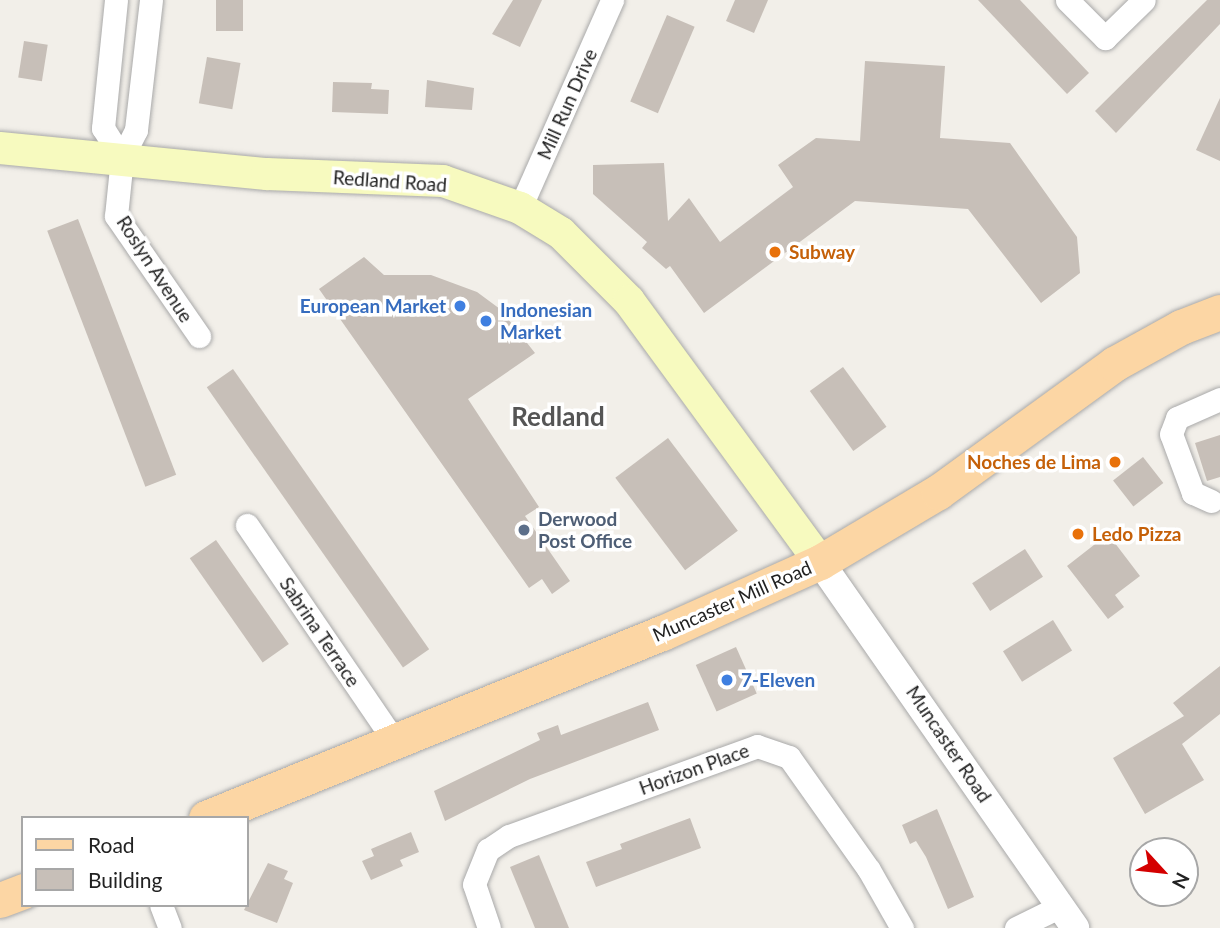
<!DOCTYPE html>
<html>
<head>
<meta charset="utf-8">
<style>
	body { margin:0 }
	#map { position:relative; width:1220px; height:928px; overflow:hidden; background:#f2efe9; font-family:Lato,sans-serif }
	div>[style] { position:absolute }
	.building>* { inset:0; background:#c7bfb8; transform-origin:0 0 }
	.roads { filter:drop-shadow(0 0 2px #a9a9a9) drop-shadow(0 0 2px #a9a9a9) }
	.minor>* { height:23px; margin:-11.5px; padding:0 11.5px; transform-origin:11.5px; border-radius:11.5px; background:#fff }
	.tertiary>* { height:28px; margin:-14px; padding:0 14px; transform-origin:14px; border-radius:14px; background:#fff }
	.secondary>* { height:32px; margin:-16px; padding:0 16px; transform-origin:16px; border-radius:16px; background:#f7fabf }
	.primary>* { height:35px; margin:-17.5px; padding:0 17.5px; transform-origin:17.5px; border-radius:17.5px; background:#fcd6a4 }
	.dots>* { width:19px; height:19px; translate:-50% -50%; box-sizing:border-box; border:4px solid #fff; border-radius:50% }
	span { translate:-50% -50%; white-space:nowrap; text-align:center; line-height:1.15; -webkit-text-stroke:7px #fff; paint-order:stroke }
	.street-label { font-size:19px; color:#222 }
	.food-label { font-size:19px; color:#c56008; font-weight:700 }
	.left { translate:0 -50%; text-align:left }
	.right { translate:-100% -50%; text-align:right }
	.shop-label { font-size:19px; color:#366cbe; font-weight:700 }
	.service-label { font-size:19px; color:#4e5e75; font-weight:700 }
	.district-label { font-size:26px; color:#555; font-weight:700 }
	.legend { position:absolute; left:21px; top:816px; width:228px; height:91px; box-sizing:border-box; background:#fff; border:2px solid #a7a7a7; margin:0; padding:9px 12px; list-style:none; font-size:21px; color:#222 }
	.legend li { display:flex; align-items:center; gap:14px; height:35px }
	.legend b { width:35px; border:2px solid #a7a7a7 }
	.north { position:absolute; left:1129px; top:837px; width:70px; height:70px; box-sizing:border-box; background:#fff; border:2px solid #a7a7a7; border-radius:50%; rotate:117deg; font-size:19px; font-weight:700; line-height:28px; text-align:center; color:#222 }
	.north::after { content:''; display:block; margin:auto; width:24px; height:32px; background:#d40000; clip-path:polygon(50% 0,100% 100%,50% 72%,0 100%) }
</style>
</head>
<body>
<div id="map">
	<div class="building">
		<div style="left:216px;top:0;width:27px;height:31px"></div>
		<div style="clip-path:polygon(513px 0,542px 0,520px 47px,492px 34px)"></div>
		<div style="clip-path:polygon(735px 0,768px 0,754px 33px,726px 21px)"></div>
		<div style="clip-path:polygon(978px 0,1020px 0,1089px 73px,1067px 94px)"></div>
		<div style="clip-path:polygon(1207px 0,1220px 0,1220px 24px,1116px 133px,1095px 111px)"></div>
		<div style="left:667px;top:15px;width:30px;height:94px;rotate:23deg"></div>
		<div style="left:24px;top:41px;width:24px;height:37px;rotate:9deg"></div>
		<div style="left:207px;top:57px;width:34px;height:47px;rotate:10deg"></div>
		<div style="clip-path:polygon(865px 61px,945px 66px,940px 138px,1010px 143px,1077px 237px,1080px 273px,1041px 303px,968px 209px,855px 201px,704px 313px,670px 266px,666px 269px,642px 248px,647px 242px,593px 194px,593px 165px,664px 163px,668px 221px,689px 198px,720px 242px,793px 187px,778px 165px,816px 138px,860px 141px)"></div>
		<div style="clip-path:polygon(427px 80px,474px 88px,472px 110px,425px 107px)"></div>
		<div style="clip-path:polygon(333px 82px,372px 83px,371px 89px,389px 90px,388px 114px,332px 112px)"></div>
		<div style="clip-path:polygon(1220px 98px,1220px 161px,1196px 150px)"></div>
		<div style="left:78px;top:219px;width:274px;height:33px;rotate:69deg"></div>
		<div style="clip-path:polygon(364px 257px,384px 275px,431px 275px,477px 292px,500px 309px,535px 353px,468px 399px,539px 507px,525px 516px,570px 581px,552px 594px,542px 579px,529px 588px,319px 289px)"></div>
		<div style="left:843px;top:367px;width:74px;height:41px;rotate:54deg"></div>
		<div style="left:233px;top:369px;width:342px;height:32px;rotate:55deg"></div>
		<div style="clip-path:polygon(1220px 435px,1220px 477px,1207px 481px,1195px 443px)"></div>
		<div style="left:668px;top:438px;width:116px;height:66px;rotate:53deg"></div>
		<div style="left:1143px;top:457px;width:33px;height:38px;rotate:52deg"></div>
		<div style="clip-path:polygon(1108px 534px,1140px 576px,1115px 595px,1124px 607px,1108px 619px,1067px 566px)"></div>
		<div style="left:216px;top:540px;width:127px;height:32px;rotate:55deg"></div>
		<div style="left:1025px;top:549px;width:33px;height:63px;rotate:57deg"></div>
		<div style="left:1053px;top:620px;width:36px;height:59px;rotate:58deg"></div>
		<div style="left:736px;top:647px;width:51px;height:44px;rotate:66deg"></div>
		<div style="clip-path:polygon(1220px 666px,1220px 714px,1182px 744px,1204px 780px,1145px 814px,1113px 758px,1184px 716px,1173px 703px)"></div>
		<div style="clip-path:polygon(648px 702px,659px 730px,530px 779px,445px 821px,434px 791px,540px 740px,537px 733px,558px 725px,561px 735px)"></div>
		<div style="clip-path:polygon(937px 809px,974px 897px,948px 909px,926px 857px,916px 841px,910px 844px,902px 825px)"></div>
		<div style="clip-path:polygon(690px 818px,701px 848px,596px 887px,586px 862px,622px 849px,620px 844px)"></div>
		<div style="clip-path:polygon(411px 832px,419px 852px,400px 860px,403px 866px,371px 880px,362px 861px,374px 856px,371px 849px)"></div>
		<div style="clip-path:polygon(539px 855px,569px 928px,535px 928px,510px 867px)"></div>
		<div style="clip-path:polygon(268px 863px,288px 871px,284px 879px,293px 883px,277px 923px,244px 910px)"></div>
	</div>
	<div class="roads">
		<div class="minor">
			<div style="left:116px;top:0;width:129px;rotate:95.8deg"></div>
			<div style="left:103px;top:128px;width:36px;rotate:58deg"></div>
			<div style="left:151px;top:0;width:131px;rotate:96.6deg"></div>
			<div style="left:136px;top:130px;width:31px;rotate:117deg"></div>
			<div style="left:122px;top:158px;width:58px;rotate:95.9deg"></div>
			<div style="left:116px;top:216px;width:146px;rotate:55.3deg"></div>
			<div style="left:1067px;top:0;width:54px;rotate:45deg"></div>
			<div style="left:1105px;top:38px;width:54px;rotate:-44.3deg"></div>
			<div style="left:520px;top:208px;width:227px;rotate:-66.1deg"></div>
			<div style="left:1211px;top:501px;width:20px;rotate:-156deg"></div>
			<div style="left:1193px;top:493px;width:63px;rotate:-110.4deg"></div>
			<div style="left:1171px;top:434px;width:17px;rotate:-69deg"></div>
			<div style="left:1177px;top:418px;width:47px;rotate:-23.8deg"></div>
			<div style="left:247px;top:525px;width:259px;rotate:55.7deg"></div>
			<div style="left:161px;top:905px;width:25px;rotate:69deg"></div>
			<div style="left:489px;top:928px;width:46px;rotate:-108.8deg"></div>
			<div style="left:474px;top:884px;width:37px;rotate:-68deg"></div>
			<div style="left:488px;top:850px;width:25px;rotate:-34deg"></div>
			<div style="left:509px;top:836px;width:264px;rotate:-19.9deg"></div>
			<div style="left:757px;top:746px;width:34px;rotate:19deg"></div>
			<div style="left:789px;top:757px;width:138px;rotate:54.7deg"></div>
			<div style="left:869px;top:870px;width:67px;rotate:60.4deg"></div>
			<div style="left:1016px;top:928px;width:48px;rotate:-26deg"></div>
		</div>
		<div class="tertiary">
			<div style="left:820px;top:562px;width:446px;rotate:55.1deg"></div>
		</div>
		<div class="secondary">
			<div style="left:0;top:148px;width:268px;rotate:5.6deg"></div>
			<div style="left:267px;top:174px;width:176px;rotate:2.3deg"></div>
			<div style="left:443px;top:181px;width:82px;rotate:19.3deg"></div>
			<div style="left:520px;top:208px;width:48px;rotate:31.4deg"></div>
			<div style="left:561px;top:233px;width:96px;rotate:45deg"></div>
			<div style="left:629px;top:301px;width:323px;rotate:53.8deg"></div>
		</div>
		<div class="primary">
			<div style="left:206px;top:818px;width:492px;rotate:-22.1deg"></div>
			<div style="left:662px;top:633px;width:173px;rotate:-24.2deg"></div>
			<div style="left:820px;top:562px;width:137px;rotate:-30.7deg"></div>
			<div style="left:938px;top:492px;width:218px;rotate:-36deg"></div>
			<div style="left:1114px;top:364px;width:77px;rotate:-28.9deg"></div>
			<div style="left:1181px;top:327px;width:42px;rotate:-21deg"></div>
			<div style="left:0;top:900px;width:25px;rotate:-21deg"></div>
		</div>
	</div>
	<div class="dots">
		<div style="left:775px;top:252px;background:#e8710a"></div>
		<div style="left:460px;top:306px;background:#3f7fe0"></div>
		<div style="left:486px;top:321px;background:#3f7fe0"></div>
		<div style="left:1115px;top:462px;background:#e8710a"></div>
		<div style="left:524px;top:530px;background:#5c6f8a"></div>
		<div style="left:1078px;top:534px;background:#e8710a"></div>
		<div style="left:727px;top:680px;background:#3f7fe0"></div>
	</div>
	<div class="street-label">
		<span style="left:567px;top:104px;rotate:-66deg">Mill Run Drive</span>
		<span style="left:390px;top:181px;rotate:4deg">Redland Road</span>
		<span style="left:155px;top:269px;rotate:57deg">Roslyn Avenue</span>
		<span style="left:732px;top:601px;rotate:-24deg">Muncaster Mill Road</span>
		<span style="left:320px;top:632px;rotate:56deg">Sabrina Terrace</span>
		<span style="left:949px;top:744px;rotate:56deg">Muncaster Road</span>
		<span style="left:694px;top:769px;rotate:-20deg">Horizon Place</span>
	</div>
	<div class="food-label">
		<span class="left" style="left:789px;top:252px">Subway</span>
		<span class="right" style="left:1101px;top:462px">Noches de Lima</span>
		<span class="left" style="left:1092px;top:534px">Ledo Pizza</span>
	</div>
	<div class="shop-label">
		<span class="right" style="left:446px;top:306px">European Market</span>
		<span class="left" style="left:500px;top:321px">Indonesian<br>Market</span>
		<span class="left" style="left:741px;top:680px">7-Eleven</span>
	</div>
	<div class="service-label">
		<span class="left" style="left:538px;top:530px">Derwood<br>Post Office</span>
	</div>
	<div class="district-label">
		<span style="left:558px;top:417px">Redland</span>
	</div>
	<ul class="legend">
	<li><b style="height:9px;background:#fcd6a4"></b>Road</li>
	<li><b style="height:19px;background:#c7bfb8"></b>Building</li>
	</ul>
	<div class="north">N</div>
</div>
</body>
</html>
